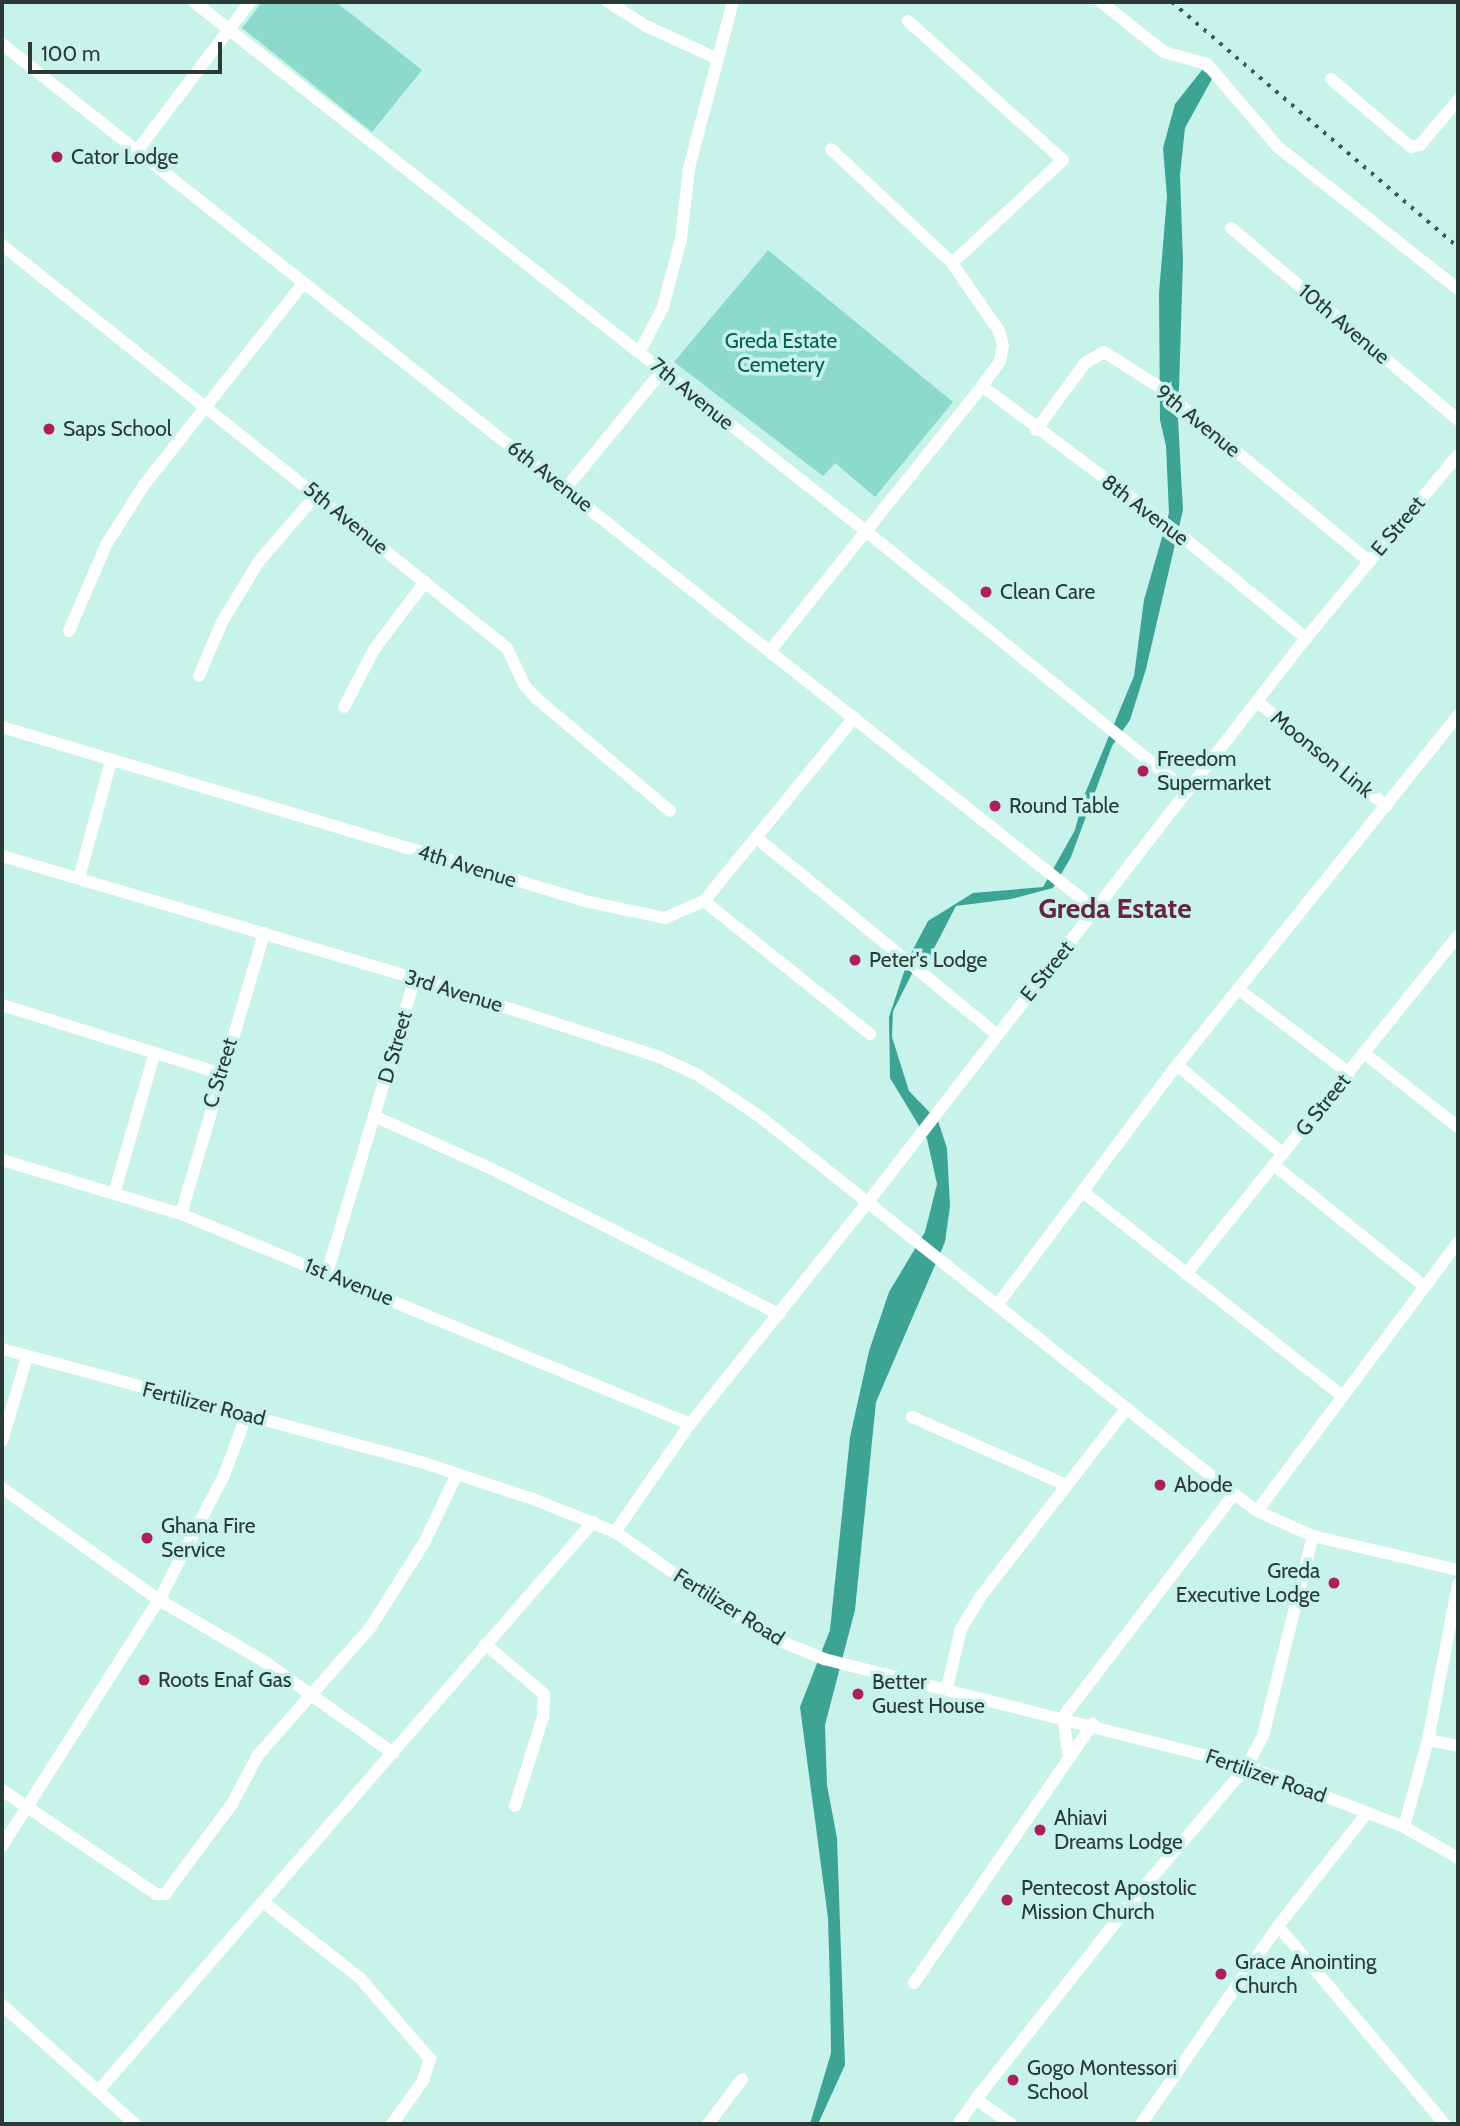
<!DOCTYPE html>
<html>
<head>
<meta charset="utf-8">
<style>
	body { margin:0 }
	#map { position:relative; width:1460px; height:2126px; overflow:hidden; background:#c7f3ea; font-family:Cabin,sans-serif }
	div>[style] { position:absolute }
	.green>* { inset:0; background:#8cdacb }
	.water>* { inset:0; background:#3da494 }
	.street>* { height:12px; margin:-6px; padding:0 6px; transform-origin:6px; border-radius:6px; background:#fff }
	.rail>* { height:3.5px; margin-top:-1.75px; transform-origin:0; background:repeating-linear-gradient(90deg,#425753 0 3.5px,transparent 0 10.5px) }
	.dots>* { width:19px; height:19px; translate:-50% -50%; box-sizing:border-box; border:4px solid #c7f3ea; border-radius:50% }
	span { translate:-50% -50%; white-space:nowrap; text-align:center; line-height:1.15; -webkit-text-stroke:7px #c7f3ea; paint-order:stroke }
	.poi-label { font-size:21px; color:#293a37 }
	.left { translate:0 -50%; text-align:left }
	.right { translate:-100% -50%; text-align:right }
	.street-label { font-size:21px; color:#293a37 }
	.park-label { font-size:21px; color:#085f54 }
	.district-label { font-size:28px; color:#69253d; font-weight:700 }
	.frame { position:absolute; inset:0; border:4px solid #293a37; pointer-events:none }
	.scale { position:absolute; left:28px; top:42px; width:194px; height:32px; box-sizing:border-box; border:4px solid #293a37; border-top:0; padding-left:9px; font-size:21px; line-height:24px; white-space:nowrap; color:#293a37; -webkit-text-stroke:5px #c7f3ea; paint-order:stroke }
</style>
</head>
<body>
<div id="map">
	<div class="green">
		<div style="clip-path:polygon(262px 2px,336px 2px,422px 70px,372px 132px,242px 28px)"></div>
		<div style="clip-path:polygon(768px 250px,953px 402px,875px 497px,835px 463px,823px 476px,674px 362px)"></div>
	</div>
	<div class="water">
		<div style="clip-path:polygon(1202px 70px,1213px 77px,1185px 128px,1180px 175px,1183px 261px,1178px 420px,1183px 510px,1146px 669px,1130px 720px,1112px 746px,1071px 857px,1053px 888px,1011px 899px,956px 906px,929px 958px,922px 954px,893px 1011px,892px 1037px,909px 1091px,938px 1121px,947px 1148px,950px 1206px,945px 1242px,876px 1402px,855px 1610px,825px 1725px,827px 1785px,837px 1838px,845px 2065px,818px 2124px,810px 2124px,831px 2053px,830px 1985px,828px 1918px,800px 1707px,830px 1630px,850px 1437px,869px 1351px,889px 1292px,925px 1232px,937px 1184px,927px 1139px,890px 1078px,889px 1017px,909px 957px,928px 921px,973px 893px,1043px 887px,1075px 830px,1084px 796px,1134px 676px,1144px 600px,1169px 513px,1166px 446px,1160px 420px,1159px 293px,1167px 197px,1163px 148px,1175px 104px)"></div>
	</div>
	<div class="street">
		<div style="left:194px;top:2px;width:857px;rotate:38.22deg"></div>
		<div style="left:867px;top:532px;width:410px;rotate:39deg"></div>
		<div style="left:608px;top:2px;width:45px;rotate:32.3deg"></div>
		<div style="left:646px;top:26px;width:79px;rotate:24.6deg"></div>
		<div style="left:1101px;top:2px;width:80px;rotate:38.4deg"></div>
		<div style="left:1164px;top:52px;width:45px;rotate:15.6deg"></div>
		<div style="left:1207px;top:64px;width:109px;rotate:49.5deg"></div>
		<div style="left:1278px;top:147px;width:229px;rotate:38.3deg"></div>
		<div style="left:908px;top:21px;width:208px;rotate:41.9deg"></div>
		<div style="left:1063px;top:160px;width:151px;rotate:137.1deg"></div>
		<div style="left:2px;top:44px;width:1395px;rotate:38.36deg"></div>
		<div style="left:1331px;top:79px;width:105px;rotate:40.4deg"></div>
		<div style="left:1411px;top:147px;width:9px;rotate:-13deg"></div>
		<div style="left:1420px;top:145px;width:59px;rotate:-49.8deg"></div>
		<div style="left:136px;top:152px;width:188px;rotate:-52.8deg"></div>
		<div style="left:1231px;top:228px;width:297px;rotate:40.2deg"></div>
		<div style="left:2px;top:245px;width:646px;rotate:38.59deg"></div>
		<div style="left:507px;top:648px;width:42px;rotate:64.7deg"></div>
		<div style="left:525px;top:686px;width:16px;rotate:47deg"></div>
		<div style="left:536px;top:698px;width:175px;rotate:40.1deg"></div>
		<div style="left:640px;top:351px;width:50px;rotate:-62.4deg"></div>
		<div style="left:663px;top:307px;width:70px;rotate:-75.2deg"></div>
		<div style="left:681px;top:239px;width:71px;rotate:-83.6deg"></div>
		<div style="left:689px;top:168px;width:172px;rotate:-75.2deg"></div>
		<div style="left:982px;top:386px;width:245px;rotate:36.9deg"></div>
		<div style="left:1178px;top:533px;width:166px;rotate:39.4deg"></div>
		<div style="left:1036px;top:430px;width:83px;rotate:-53.8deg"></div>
		<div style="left:1085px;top:363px;width:22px;rotate:-30deg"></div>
		<div style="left:1104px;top:352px;width:62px;rotate:32.4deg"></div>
		<div style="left:1156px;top:385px;width:276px;rotate:39.6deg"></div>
		<div style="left:566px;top:488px;width:151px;rotate:-50.6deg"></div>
		<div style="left:69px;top:631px;width:94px;rotate:-66.7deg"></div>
		<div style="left:106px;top:545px;width:71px;rotate:-57.7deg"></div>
		<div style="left:144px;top:485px;width:255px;rotate:-51.7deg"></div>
		<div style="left:770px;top:651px;width:339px;rotate:-51.3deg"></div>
		<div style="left:982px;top:386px;width:31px;rotate:-54deg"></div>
		<div style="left:1000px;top:361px;width:15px;rotate:-79deg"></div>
		<div style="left:1003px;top:346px;width:16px;rotate:-105deg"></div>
		<div style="left:999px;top:331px;width:83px;rotate:-124.7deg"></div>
		<div style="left:952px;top:263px;width:166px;rotate:-136.7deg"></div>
		<div style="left:199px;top:676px;width:59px;rotate:-66.9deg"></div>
		<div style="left:222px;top:622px;width:71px;rotate:-58.8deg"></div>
		<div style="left:259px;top:561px;width:89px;rotate:-49.1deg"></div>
		<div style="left:1259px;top:703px;width:164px;rotate:39deg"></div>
		<div style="left:344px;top:707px;width:67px;rotate:-62.3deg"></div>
		<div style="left:375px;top:648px;width:83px;rotate:-52.9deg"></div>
		<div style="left:2px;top:727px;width:613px;rotate:16.6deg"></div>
		<div style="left:589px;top:902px;width:78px;rotate:11.9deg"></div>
		<div style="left:665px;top:918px;width:43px;rotate:-23.6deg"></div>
		<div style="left:704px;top:901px;width:237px;rotate:-50.7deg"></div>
		<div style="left:758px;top:839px;width:308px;rotate:39.3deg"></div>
		<div style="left:2px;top:856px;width:431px;rotate:16.5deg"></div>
		<div style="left:415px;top:978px;width:256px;rotate:17.9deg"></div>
		<div style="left:659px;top:1057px;width:43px;rotate:24.8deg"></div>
		<div style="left:698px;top:1075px;width:73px;rotate:33.9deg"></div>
		<div style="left:759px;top:1116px;width:607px;rotate:38.51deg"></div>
		<div style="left:79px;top:878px;width:121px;rotate:-74.7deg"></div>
		<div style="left:704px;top:901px;width:213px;rotate:38.7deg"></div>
		<div style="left:1238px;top:989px;width:139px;rotate:37.1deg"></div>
		<div style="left:2px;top:1005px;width:227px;rotate:17.4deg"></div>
		<div style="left:1364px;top:1053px;width:120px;rotate:38.2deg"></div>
		<div style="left:1177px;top:1065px;width:138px;rotate:40deg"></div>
		<div style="left:374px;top:1116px;width:144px;rotate:-73.5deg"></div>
		<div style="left:2px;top:1160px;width:187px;rotate:16.8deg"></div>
		<div style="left:181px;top:1214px;width:551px;rotate:22.42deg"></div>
		<div style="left:1274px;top:1165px;width:194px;rotate:38.9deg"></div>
		<div style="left:1083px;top:1192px;width:330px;rotate:38.2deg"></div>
		<div style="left:114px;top:1194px;width:145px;rotate:-73.9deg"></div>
		<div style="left:181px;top:1214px;width:293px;rotate:-73.5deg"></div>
		<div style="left:327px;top:1273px;width:164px;rotate:-73.3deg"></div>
		<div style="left:374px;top:1116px;width:129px;rotate:24.2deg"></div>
		<div style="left:492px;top:1169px;width:322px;rotate:26.8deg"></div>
		<div style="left:1186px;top:1274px;width:434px;rotate:-51.2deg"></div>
		<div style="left:998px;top:1304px;width:299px;rotate:-53.2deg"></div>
		<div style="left:1177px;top:1065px;width:449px;rotate:-51.2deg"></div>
		<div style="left:2px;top:1349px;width:440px;rotate:15.1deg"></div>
		<div style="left:427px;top:1464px;width:112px;rotate:18.3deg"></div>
		<div style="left:533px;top:1499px;width:88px;rotate:21.9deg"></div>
		<div style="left:615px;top:1532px;width:141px;rotate:34.9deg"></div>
		<div style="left:731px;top:1613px;width:56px;rotate:29.7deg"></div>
		<div style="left:780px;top:1641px;width:48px;rotate:22.2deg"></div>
		<div style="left:824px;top:1659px;width:436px;rotate:14.2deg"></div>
		<div style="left:1247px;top:1766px;width:168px;rotate:21.2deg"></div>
		<div style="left:1404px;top:1827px;width:62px;rotate:29.9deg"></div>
		<div style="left:912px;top:1417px;width:168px;rotate:23.8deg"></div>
		<div style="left:2px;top:1441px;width:88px;rotate:-73.4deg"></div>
		<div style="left:2px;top:1488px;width:193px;rotate:35.5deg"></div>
		<div style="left:159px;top:1600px;width:119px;rotate:30.2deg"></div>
		<div style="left:262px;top:1660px;width:161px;rotate:35.4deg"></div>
		<div style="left:1257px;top:1511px;width:336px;rotate:-53.2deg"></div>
		<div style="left:615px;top:1532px;width:131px;rotate:-55.2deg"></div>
		<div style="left:690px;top:1424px;width:285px;rotate:-51.3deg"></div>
		<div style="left:868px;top:1202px;width:714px;rotate:-52.17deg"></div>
		<div style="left:1306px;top:638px;width:238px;rotate:-50.3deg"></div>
		<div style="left:485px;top:1644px;width:77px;rotate:40.3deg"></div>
		<div style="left:544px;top:1694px;width:23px;rotate:92deg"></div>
		<div style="left:543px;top:1717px;width:93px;rotate:107.5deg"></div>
		<div style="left:947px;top:1688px;width:61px;rotate:-76.7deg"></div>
		<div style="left:961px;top:1629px;width:39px;rotate:-59deg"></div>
		<div style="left:981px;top:1596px;width:238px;rotate:-52.2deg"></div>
		<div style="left:1428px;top:1740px;width:31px;rotate:11deg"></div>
		<div style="left:1069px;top:1757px;width:40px;rotate:-98.5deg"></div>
		<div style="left:1063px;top:1717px;width:281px;rotate:-52.5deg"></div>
		<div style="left:1234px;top:1494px;width:29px;rotate:36deg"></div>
		<div style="left:1257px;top:1511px;width:61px;rotate:24.1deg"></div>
		<div style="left:1313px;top:1536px;width:149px;rotate:13.2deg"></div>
		<div style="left:2px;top:1790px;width:186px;rotate:34deg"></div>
		<div style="left:156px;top:1894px;width:9px"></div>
		<div style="left:165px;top:1894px;width:112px;rotate:-53.3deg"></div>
		<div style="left:232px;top:1804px;width:55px;rotate:-62deg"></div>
		<div style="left:258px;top:1755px;width:169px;rotate:-48.6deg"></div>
		<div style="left:370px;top:1628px;width:101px;rotate:-57.6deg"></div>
		<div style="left:424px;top:1543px;width:76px;rotate:-64.4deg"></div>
		<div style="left:1404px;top:1827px;width:90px;rotate:-74.6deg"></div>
		<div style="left:1428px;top:1740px;width:159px;rotate:-79.1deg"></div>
		<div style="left:2px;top:1846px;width:292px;rotate:-57.5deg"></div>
		<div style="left:159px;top:1600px;width:143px;rotate:-62.5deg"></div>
		<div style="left:225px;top:1473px;width:63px;rotate:-69.6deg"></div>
		<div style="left:263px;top:1902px;width:123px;rotate:38.1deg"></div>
		<div style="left:360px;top:1978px;width:107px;rotate:49.2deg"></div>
		<div style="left:430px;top:2059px;width:23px;rotate:108deg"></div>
		<div style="left:423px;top:2081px;width:53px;rotate:125.8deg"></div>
		<div style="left:1278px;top:1926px;width:259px;rotate:49.9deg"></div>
		<div style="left:914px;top:1983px;width:315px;rotate:-55.4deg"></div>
		<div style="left:2px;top:2005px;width:178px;rotate:41.8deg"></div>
		<div style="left:99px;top:2090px;width:753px;rotate:-48.99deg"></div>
		<div style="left:708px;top:2124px;width:56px;rotate:-52.9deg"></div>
		<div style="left:958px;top:2124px;width:31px;rotate:-54deg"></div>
		<div style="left:1011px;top:2124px;width:43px;rotate:-144.5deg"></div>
		<div style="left:976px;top:2099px;width:260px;rotate:-51.7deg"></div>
		<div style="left:1137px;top:1895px;width:170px;rotate:-49.5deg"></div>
		<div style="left:1247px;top:1766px;width:34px;rotate:-62deg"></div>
		<div style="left:1263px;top:1736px;width:206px;rotate:-76deg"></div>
		<div style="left:1141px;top:2124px;width:241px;rotate:-55.3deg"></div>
		<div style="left:1278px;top:1926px;width:144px;rotate:-51.8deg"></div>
	</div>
	<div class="rail">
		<div style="left:1172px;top:2px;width:377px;rotate:40.6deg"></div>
	</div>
	<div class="dots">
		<div style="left:57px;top:157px;background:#ad205d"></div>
		<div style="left:49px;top:429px;background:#ad205d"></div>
		<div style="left:986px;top:592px;background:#ad205d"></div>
		<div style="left:1143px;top:771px;background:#ad205d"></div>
		<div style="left:995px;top:806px;background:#ad205d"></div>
		<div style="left:855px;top:960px;background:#ad205d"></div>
		<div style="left:1160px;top:1485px;background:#ad205d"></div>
		<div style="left:147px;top:1538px;background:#ad205d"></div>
		<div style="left:1334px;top:1583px;background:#ad205d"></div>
		<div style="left:144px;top:1680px;background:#ad205d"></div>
		<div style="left:858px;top:1694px;background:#ad205d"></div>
		<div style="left:1040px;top:1830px;background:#ad205d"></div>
		<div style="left:1007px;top:1900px;background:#ad205d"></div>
		<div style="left:1221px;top:1974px;background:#ad205d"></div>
		<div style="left:1013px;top:2080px;background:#ad205d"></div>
	</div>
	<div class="poi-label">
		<span class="left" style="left:71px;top:157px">Cator Lodge</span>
		<span class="left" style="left:63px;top:429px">Saps School</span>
		<span class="left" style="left:1000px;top:592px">Clean Care</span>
		<span class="left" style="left:1157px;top:771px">Freedom<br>Supermarket</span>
		<span class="left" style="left:1009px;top:806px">Round Table</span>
		<span class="left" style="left:869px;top:960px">Peter's Lodge</span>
		<span class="left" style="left:1174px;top:1485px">Abode</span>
		<span class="left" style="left:161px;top:1538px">Ghana Fire<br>Service</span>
		<span class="right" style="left:1320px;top:1583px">Greda<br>Executive Lodge</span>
		<span class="left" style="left:158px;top:1680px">Roots Enaf Gas</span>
		<span class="left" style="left:872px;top:1694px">Better<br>Guest House</span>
		<span class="left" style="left:1054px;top:1830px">Ahiavi<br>Dreams Lodge</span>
		<span class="left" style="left:1021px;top:1900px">Pentecost Apostolic<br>Mission Church</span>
		<span class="left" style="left:1235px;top:1974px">Grace Anointing<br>Church</span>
		<span class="left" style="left:1027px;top:2080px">Gogo Montessori<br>School</span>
	</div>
	<div class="street-label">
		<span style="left:1344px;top:324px;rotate:40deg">10th Avenue</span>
		<span style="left:692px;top:394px;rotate:39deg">7th Avenue</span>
		<span style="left:1198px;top:421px;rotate:39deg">9th Avenue</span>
		<span style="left:550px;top:476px;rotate:38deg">6th Avenue</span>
		<span style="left:1145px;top:510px;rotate:37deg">8th Avenue</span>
		<span style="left:346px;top:518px;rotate:39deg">5th Avenue</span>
		<span style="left:1398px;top:526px;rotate:-50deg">E Street</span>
		<span style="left:1322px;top:754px;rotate:39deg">Moonson Link</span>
		<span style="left:467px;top:866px;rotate:17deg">4th Avenue</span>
		<span style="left:1047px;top:971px;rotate:-51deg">E Street</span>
		<span style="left:454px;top:991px;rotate:17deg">3rd Avenue</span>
		<span style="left:395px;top:1047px;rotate:-74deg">D Street</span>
		<span style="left:220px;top:1073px;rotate:-73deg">C Street</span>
		<span style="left:1323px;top:1105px;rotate:-51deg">G Street</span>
		<span style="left:349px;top:1282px;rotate:22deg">1st Avenue</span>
		<span style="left:204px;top:1404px;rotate:14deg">Fertilizer Road</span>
		<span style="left:729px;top:1607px;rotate:32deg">Fertilizer Road</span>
		<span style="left:1266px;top:1776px;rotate:19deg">Fertilizer Road</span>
	</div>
	<div class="park-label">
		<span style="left:781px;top:353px">Greda Estate<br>Cemetery</span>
	</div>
	<div class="district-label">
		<span style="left:1115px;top:908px">Greda Estate</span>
	</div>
	<div class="frame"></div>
	<div class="scale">100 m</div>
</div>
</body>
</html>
